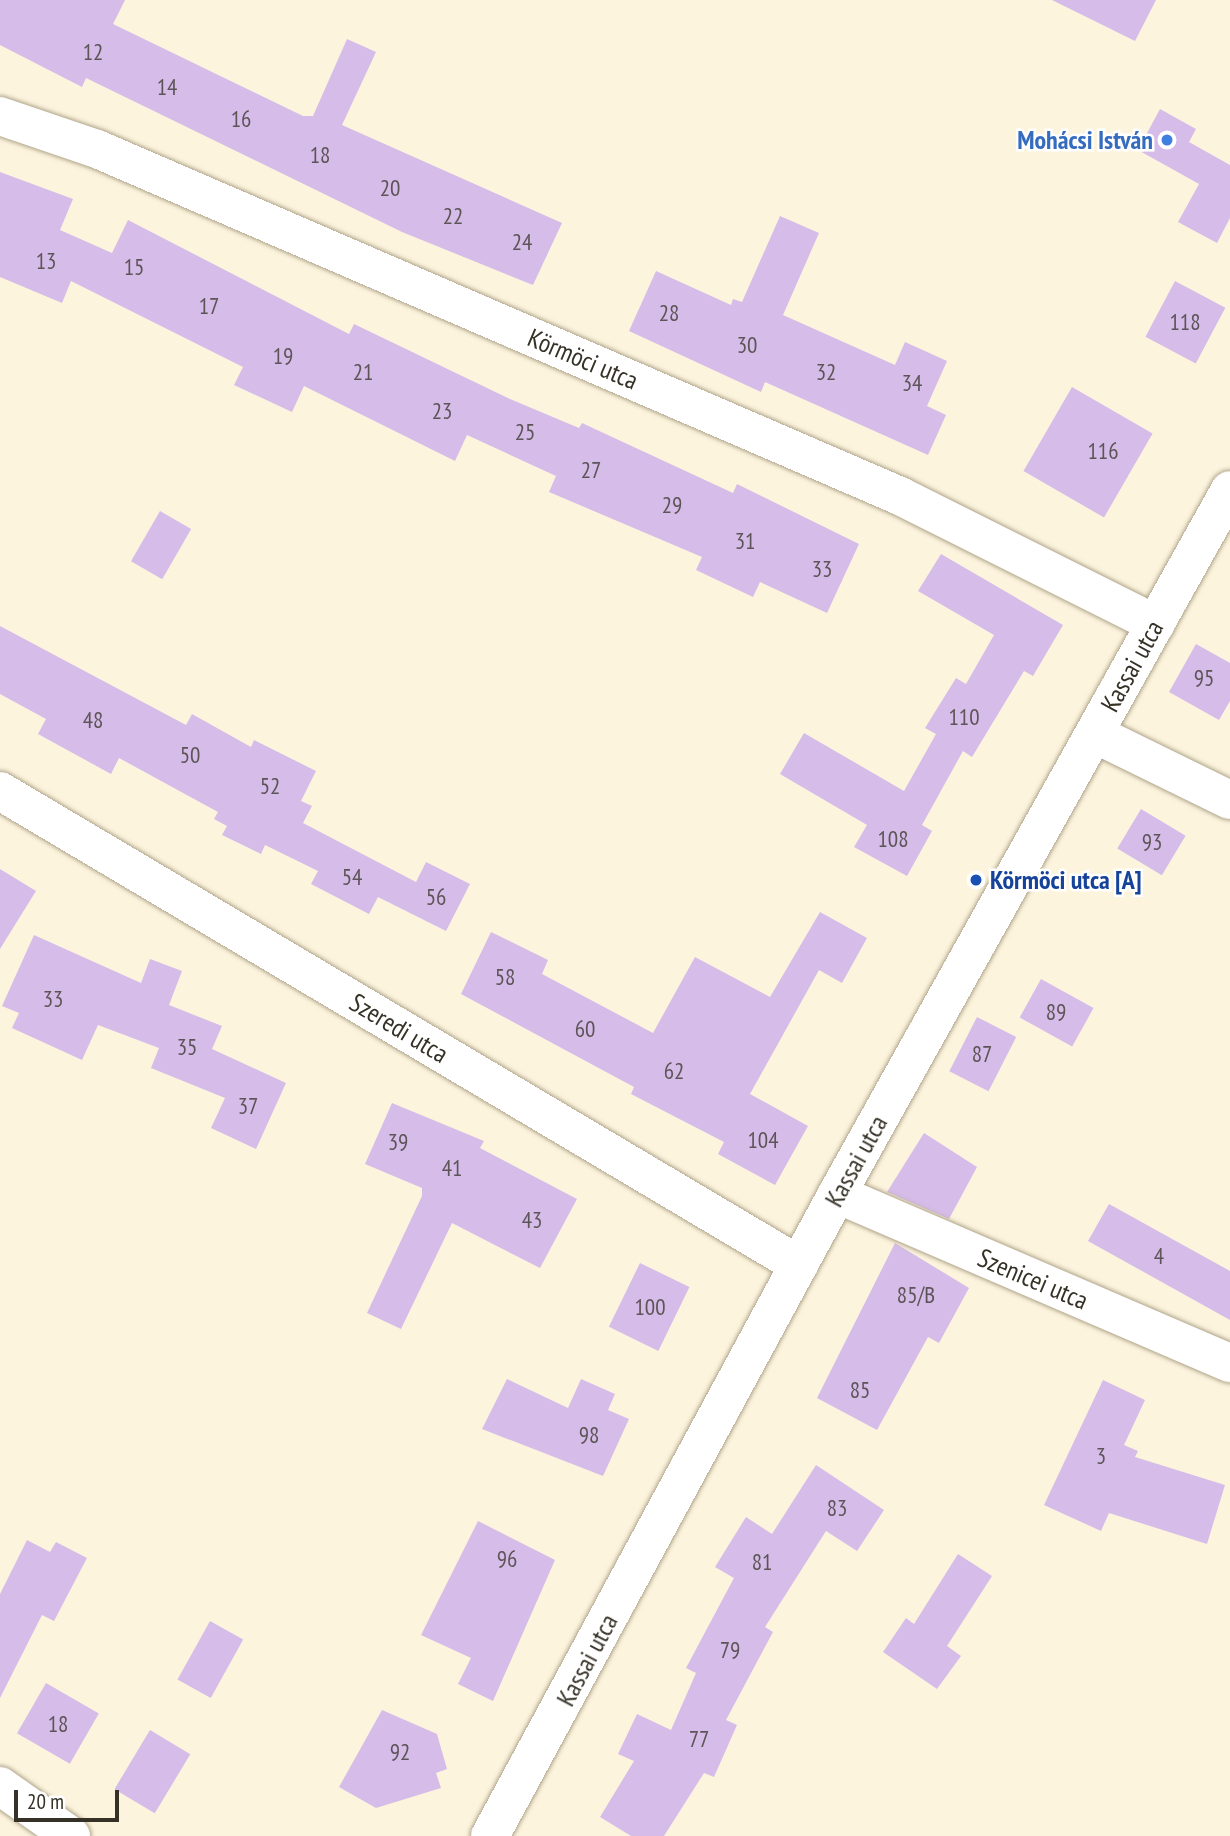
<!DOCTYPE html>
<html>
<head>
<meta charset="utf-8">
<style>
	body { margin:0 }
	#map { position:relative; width:1230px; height:1836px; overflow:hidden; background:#fdf4de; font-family:"PT Sans Narrow",sans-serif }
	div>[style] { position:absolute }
	.building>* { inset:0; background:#d6bce9; transform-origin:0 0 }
	.roads { filter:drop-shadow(0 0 2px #afa48a) drop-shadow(0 0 2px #afa48a) }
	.minor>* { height:38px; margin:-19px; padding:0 19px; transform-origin:19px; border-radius:19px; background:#fff }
	.dots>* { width:19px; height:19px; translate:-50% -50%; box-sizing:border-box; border:4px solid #fff; border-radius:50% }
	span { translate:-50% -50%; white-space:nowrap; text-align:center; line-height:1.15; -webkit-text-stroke:5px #fff; paint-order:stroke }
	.number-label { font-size:23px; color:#5d5457 }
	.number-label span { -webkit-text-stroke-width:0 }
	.shop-label { font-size:26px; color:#366cbe; font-weight:700 }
	.right { translate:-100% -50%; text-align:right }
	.street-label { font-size:26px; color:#353126 }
	.transit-label { font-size:26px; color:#164399; font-weight:700 }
	.left { translate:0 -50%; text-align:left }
	.scale { position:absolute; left:14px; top:1790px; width:105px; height:32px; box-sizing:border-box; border:4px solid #353126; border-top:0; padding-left:9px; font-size:21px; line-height:24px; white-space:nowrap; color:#353126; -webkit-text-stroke:5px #fff; paint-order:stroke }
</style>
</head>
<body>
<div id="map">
	<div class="building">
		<div style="clip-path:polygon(0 0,125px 0,113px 24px,303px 116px,313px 116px,347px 39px,376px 52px,342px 125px,562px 223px,533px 285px,402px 232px,86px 78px,82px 87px,0 45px)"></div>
		<div style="clip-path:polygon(1052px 0,1156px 0,1135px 41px)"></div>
		<div style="clip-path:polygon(1160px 109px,1196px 129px,1189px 142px,1230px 165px,1230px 218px,1217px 243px,1178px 222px,1199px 184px,1138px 150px)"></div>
		<div style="clip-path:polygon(0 172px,73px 199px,60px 230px,112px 253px,128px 220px,349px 334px,354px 324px,510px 399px,579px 428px,582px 423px,733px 493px,737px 484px,859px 544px,827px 613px,760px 582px,753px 597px,696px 570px,702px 557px,549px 492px,556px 476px,467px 435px,455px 461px,304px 386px,292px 412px,234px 385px,243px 367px,71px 281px,62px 303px,0 277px)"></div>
		<div style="clip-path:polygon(780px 216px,819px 233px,783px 315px,895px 365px,905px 342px,947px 361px,927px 406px,946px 415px,928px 455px,765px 382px,761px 392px,629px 331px,656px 271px,731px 305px,733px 299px,742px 302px)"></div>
		<div style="left:1175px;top:281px;width:57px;height:63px;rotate:28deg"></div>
		<div style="left:1072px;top:387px;width:93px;height:97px;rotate:30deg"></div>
		<div style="left:160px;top:511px;width:36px;height:58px;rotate:30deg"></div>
		<div style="clip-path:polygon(941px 554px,1063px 625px,1033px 676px,1024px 671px,972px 757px,963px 751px,922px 825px,932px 831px,907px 876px,854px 847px,867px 825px,780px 774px,804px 733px,904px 791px,936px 734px,925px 728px,956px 678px,966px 684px,994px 635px,918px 591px)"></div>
		<div style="clip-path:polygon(0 626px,186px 725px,192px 714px,251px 747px,254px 740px,316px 771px,301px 801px,312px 806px,303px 823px,416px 882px,426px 862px,470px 884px,446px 931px,378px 897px,369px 914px,311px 884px,318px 871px,265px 845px,261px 854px,222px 835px,227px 826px,214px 819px,218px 812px,119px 758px,111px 774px,38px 734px,46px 719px,0 694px)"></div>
		<div style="clip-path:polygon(1196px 644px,1230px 663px,1230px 701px,1219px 720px,1169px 692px)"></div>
		<div style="left:1141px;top:809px;width:52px;height:46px;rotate:31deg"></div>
		<div style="clip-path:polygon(0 869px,36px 891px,0 949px)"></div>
		<div style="clip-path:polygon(820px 912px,867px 938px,842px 983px,819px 970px,750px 1094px,808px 1126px,775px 1185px,718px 1154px,724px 1142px,631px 1094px,634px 1087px,461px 994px,491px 932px,548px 960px,542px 974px,653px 1033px,695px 957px,770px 997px)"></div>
		<div style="clip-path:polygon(34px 935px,141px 983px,150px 959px,182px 971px,169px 1005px,222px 1026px,212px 1049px,286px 1083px,256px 1149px,211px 1128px,225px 1098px,151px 1068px,159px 1048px,98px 1025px,82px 1060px,12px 1028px,19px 1013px,2px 1006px)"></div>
		<div style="left:1041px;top:979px;width:60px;height:44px;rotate:29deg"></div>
		<div style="left:977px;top:1017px;width:44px;height:61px;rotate:27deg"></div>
		<div style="clip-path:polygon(392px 1103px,484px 1141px,480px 1148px,577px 1199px,540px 1268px,452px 1223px,401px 1329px,367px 1313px,422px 1196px,422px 1188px,365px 1164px)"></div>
		<div style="clip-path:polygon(924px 1133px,977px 1167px,949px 1219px,887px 1192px)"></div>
		<div style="clip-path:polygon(1109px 1204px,1230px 1271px,1230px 1320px,1088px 1241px)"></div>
		<div style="clip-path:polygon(895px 1243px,969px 1288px,939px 1343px,928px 1337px,877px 1430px,817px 1398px)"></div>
		<div style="left:640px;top:1263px;width:55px;height:71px;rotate:26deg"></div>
		<div style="clip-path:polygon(507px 1379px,568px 1408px,581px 1379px,615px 1394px,608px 1410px,629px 1419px,603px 1476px,482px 1429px)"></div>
		<div style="clip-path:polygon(1103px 1380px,1145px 1400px,1124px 1445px,1138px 1451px,1135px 1457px,1225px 1485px,1207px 1544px,1109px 1513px,1101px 1531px,1044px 1505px)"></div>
		<div style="clip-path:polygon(816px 1465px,884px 1510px,857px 1551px,826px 1531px,765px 1627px,773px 1632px,726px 1720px,737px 1725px,714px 1777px,704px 1773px,664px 1836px,631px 1836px,600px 1817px,634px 1761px,618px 1754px,637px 1714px,671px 1730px,696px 1673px,686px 1668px,734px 1578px,715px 1567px,746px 1517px,772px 1534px)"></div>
		<div style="clip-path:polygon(478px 1521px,555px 1560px,493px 1701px,458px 1684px,471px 1658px,421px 1635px)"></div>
		<div style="clip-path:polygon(27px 1540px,50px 1552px,56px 1542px,87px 1558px,54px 1621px,42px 1615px,0 1698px,0 1594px)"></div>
		<div style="clip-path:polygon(958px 1554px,992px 1576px,947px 1646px,961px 1656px,937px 1689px,883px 1652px,906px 1618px,914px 1624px)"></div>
		<div style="left:210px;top:1621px;width:38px;height:67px;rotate:29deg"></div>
		<div style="left:46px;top:1683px;width:61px;height:58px;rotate:30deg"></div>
		<div style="clip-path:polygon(382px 1710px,437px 1734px,447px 1769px,436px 1773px,441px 1788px,376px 1808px,339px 1787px)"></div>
		<div style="left:150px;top:1730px;width:47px;height:69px;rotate:31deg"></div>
	</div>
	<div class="roads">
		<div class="minor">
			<div style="left:0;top:116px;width:102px;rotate:18.8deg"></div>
			<div style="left:97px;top:149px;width:875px;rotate:23.37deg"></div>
			<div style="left:900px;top:496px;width:286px;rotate:26.6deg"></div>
			<div style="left:1095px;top:734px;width:150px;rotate:26.1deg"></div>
			<div style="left:0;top:791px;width:929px;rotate:30.68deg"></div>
			<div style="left:837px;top:1194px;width:428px;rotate:23.3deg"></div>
			<div style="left:0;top:1786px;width:87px;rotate:35.2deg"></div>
			<div style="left:490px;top:1836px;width:730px;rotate:-61.61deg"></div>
			<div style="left:837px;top:1194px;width:806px;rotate:-60.83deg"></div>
		</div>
	</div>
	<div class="dots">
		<div style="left:1167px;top:140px;background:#3f7fe0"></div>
		<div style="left:976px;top:880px;background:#1a4fb4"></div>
	</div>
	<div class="number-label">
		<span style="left:93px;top:52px">12</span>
		<span style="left:167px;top:87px">14</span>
		<span style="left:241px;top:119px">16</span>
		<span style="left:320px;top:155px">18</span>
		<span style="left:390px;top:188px">20</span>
		<span style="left:453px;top:216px">22</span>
		<span style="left:522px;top:242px">24</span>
		<span style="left:46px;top:261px">13</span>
		<span style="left:134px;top:267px">15</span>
		<span style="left:209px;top:306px">17</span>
		<span style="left:669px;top:313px">28</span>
		<span style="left:1185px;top:322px">118</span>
		<span style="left:747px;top:345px">30</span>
		<span style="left:283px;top:356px">19</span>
		<span style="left:363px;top:372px">21</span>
		<span style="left:826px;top:372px">32</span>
		<span style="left:912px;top:383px">34</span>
		<span style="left:442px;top:411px">23</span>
		<span style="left:525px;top:432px">25</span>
		<span style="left:1103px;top:451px">116</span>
		<span style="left:591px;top:470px">27</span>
		<span style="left:672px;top:505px">29</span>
		<span style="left:745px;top:541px">31</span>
		<span style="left:822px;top:569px">33</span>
		<span style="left:1204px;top:678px">95</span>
		<span style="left:964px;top:717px">110</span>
		<span style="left:93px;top:720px">48</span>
		<span style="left:190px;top:755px">50</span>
		<span style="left:270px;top:786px">52</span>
		<span style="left:893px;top:839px">108</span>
		<span style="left:1152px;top:842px">93</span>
		<span style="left:352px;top:877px">54</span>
		<span style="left:436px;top:897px">56</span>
		<span style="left:505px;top:977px">58</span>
		<span style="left:53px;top:999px">33</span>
		<span style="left:1056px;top:1012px">89</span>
		<span style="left:585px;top:1029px">60</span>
		<span style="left:187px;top:1047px">35</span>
		<span style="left:982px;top:1054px">87</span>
		<span style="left:674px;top:1071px">62</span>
		<span style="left:248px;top:1106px">37</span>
		<span style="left:763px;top:1140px">104</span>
		<span style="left:398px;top:1142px">39</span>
		<span style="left:452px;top:1168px">41</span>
		<span style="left:532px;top:1220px">43</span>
		<span style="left:1159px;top:1256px">4</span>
		<span style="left:916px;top:1295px">85/B</span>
		<span style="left:650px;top:1307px">100</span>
		<span style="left:860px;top:1390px">85</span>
		<span style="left:589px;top:1435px">98</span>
		<span style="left:1101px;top:1456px">3</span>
		<span style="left:837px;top:1508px">83</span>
		<span style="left:507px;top:1559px">96</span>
		<span style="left:762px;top:1562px">81</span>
		<span style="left:730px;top:1650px">79</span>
		<span style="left:58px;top:1724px">18</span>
		<span style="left:699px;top:1739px">77</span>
		<span style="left:400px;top:1752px">92</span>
	</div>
	<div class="shop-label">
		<span class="right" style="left:1153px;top:140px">Mohácsi István</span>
	</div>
	<div class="street-label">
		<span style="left:583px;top:359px;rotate:23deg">Körmöci utca</span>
		<span style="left:1132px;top:666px;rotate:-61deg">Kassai utca</span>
		<span style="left:399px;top:1028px;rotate:31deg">Szeredi utca</span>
		<span style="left:856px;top:1161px;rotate:-61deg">Kassai utca</span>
		<span style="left:1033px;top:1279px;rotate:23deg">Szenicei utca</span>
		<span style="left:587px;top:1660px;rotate:-62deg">Kassai utca</span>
	</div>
	<div class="transit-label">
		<span class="left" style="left:990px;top:880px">Körmöci utca [A]</span>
	</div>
	<div class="scale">20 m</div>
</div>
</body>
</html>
